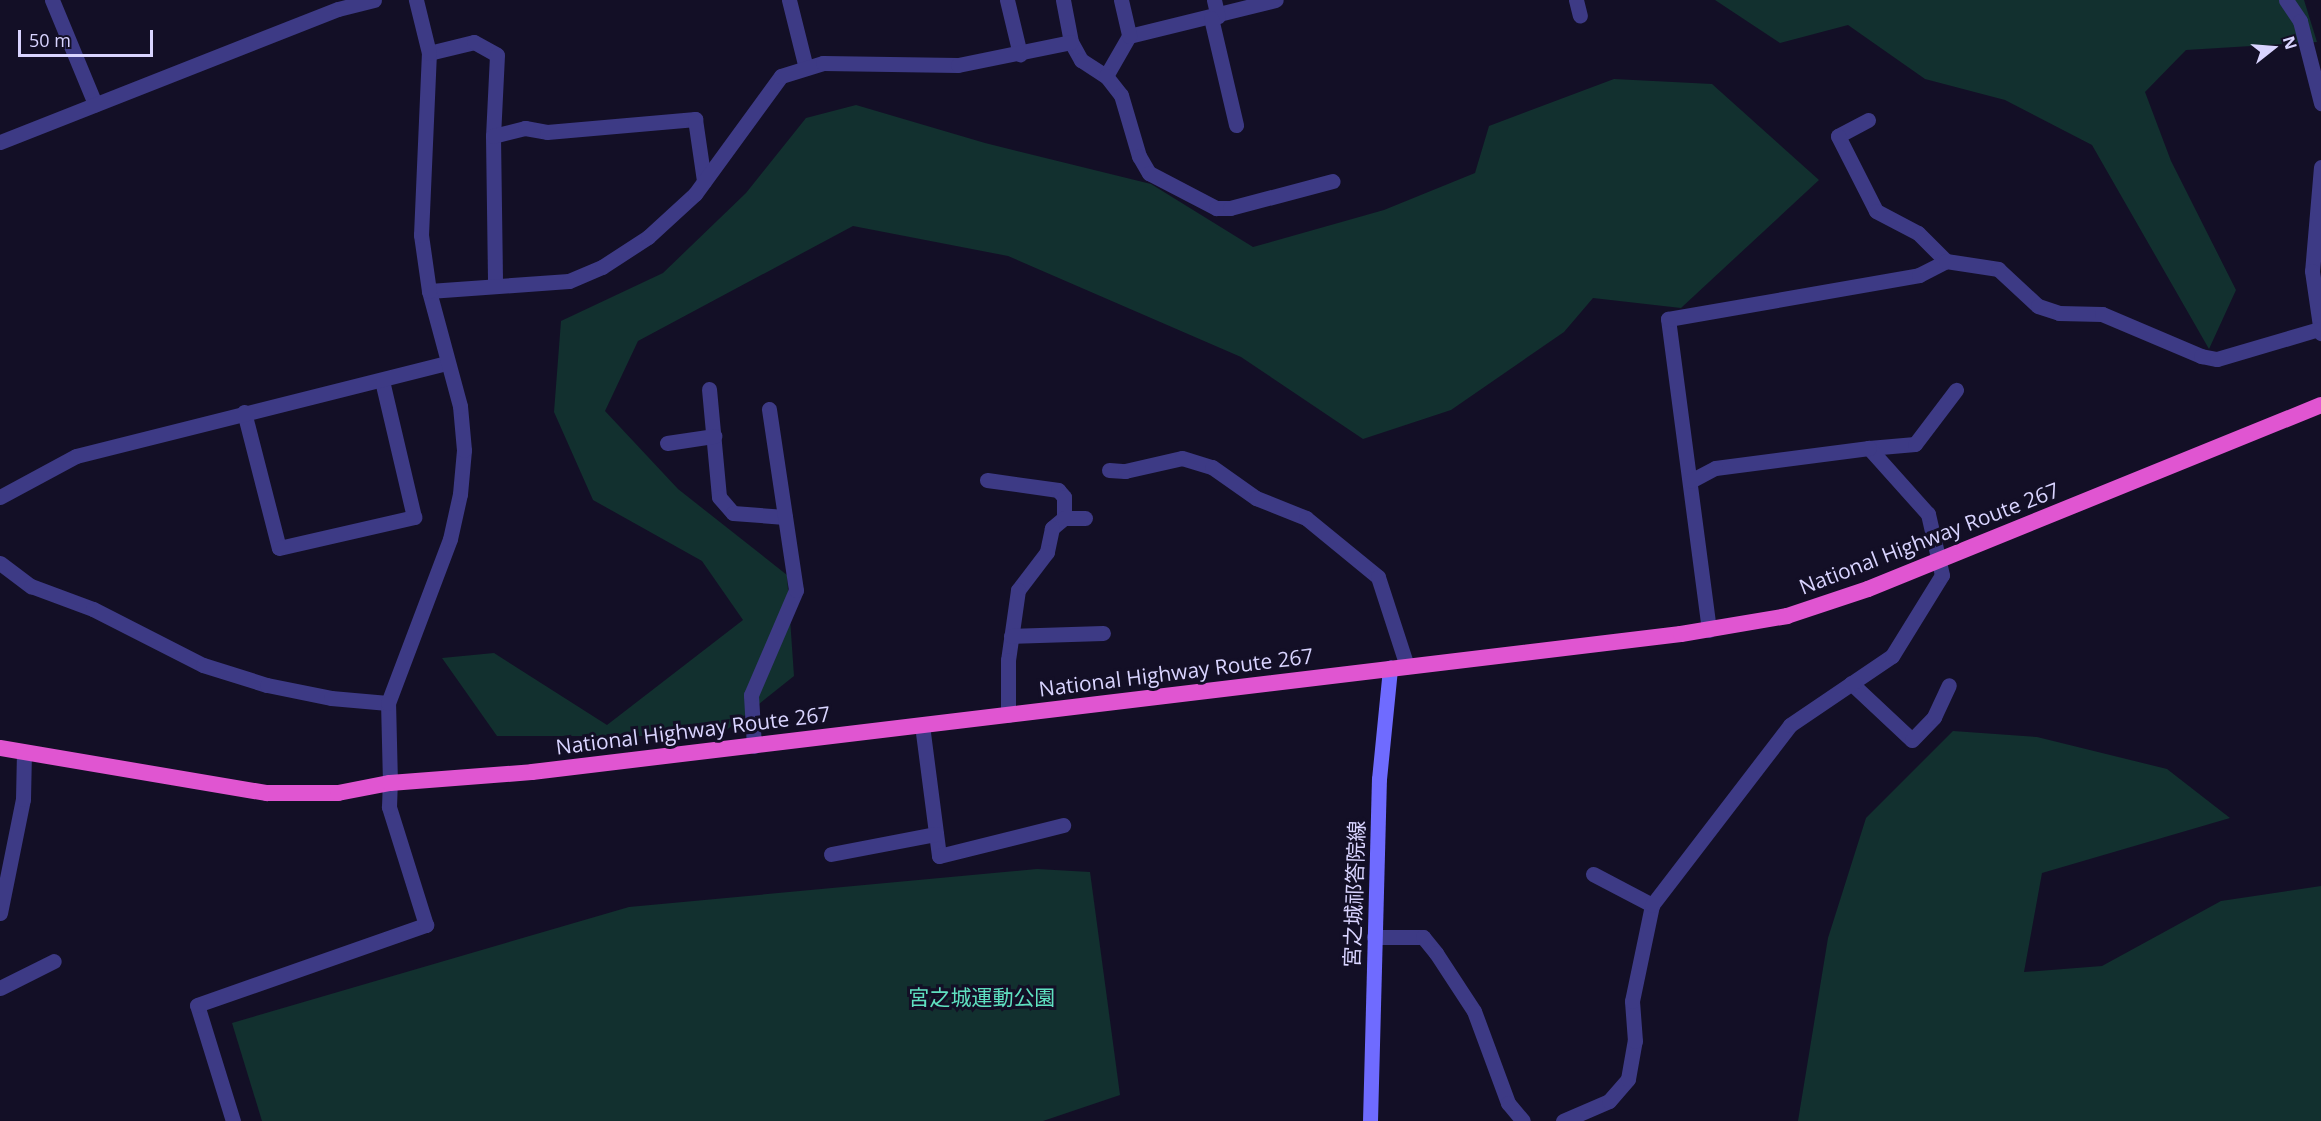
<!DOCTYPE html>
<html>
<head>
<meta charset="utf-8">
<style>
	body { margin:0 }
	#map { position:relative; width:2321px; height:1121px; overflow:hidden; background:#130f26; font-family:"Open Sans","Noto Sans JP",sans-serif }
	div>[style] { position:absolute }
	.green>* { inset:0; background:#12302f }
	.minor>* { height:15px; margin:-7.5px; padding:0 7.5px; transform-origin:7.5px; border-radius:7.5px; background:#3d3a85 }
	.tertiary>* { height:15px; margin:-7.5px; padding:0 7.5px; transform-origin:7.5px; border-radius:7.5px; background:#3d3a85 }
	.secondary>* { height:15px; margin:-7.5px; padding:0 7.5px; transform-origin:7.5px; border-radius:7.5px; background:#6f6bff }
	.trunk>* { height:16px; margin:-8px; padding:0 8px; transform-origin:8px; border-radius:8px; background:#e055d1 }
	span { translate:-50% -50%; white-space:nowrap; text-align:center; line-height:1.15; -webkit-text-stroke:6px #130f26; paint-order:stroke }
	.street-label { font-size:21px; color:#d9d4ff }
	.park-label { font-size:21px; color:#5fe0c0 }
	.north { position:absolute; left:2243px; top:18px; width:60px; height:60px; -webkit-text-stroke:4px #130f26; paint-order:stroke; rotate:73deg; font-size:16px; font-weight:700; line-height:24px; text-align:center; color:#d9d4ff }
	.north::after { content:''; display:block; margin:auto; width:21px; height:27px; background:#d9d4ff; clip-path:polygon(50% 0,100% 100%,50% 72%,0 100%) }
	.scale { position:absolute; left:18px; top:30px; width:135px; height:27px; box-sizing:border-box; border:3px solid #d9d4ff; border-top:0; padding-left:8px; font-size:18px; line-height:21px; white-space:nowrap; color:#d9d4ff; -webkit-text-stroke:4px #130f26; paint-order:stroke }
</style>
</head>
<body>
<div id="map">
	<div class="green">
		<div style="clip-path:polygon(1715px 0,2304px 0,2317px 42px,2186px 50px,2145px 92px,2171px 161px,2236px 290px,2209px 349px,2092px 145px,2005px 100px,1925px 79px,1848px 25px,1780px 43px)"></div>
		<div style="clip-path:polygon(1614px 79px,1712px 84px,1819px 180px,1681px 308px,1593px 298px,1564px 332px,1451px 410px,1363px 439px,1241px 357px,1008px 256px,853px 226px,638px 341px,605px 411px,678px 489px,787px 575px,794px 676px,719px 736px,497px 736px,442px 658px,494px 653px,607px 725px,743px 620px,702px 561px,593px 500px,554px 412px,561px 321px,663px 273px,746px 193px,806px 118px,856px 105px,985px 143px,1151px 184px,1253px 247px,1384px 210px,1475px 173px,1489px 126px)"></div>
		<div style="clip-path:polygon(1953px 731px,2037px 737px,2167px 769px,2230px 818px,2042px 873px,2024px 972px,2102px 966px,2221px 901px,2321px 886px,2321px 1121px,1798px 1121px,1828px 938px,1866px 818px)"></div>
		<div style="clip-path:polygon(1037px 869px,1090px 872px,1120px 1095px,1043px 1121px,262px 1121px,232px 1023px,629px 907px)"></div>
	</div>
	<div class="minor">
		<div style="left:52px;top:0;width:113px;rotate:67.5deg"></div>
		<div style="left:789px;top:0;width:70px;rotate:76deg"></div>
		<div style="left:1007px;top:0;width:56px;rotate:76.5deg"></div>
		<div style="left:1063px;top:0;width:43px;rotate:79.2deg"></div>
		<div style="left:1071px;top:42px;width:21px;rotate:61deg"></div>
		<div style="left:1081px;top:60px;width:30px;rotate:33deg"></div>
		<div style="left:1106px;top:76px;width:46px;rotate:-60.1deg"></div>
		<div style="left:1129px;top:36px;width:151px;rotate:-13.8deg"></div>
		<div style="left:1121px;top:0;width:37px;rotate:77deg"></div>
		<div style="left:1214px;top:0;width:17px;rotate:77deg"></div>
		<div style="left:1576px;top:0;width:16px;rotate:76deg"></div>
		<div style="left:2286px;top:0;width:25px;rotate:56deg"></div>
		<div style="left:2300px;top:21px;width:85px;rotate:75.6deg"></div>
		<div style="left:1211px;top:18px;width:110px;rotate:76.8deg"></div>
		<div style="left:429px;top:53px;width:46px;rotate:-13.7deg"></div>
		<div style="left:474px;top:42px;width:26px;rotate:29deg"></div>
		<div style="left:497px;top:55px;width:81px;rotate:92.8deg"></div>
		<div style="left:493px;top:136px;width:150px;rotate:89.2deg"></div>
		<div style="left:1106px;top:76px;width:24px;rotate:52deg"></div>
		<div style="left:1121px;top:95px;width:64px;rotate:73.6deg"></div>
		<div style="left:1139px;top:156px;width:20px;rotate:60deg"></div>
		<div style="left:1149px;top:173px;width:76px;rotate:27.6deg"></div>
		<div style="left:1216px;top:208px;width:14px"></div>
		<div style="left:1230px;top:208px;width:106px;rotate:-14.7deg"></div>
		<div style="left:1868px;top:120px;width:34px;rotate:152deg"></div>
		<div style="left:1838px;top:136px;width:84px;rotate:63.1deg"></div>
		<div style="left:1876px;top:211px;width:47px;rotate:27.6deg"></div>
		<div style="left:1918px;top:233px;width:40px;rotate:45deg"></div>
		<div style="left:493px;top:136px;width:33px;rotate:-14deg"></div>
		<div style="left:525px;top:128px;width:22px;rotate:10deg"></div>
		<div style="left:547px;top:132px;width:149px;rotate:-5deg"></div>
		<div style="left:695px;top:119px;width:63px;rotate:81.7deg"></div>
		<div style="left:0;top:142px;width:363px;rotate:-21.5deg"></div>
		<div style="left:338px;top:9px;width:37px;rotate:-14deg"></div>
		<div style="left:2321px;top:167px;width:104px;rotate:94.9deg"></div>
		<div style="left:2312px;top:271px;width:63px;rotate:81.7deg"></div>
		<div style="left:429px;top:291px;width:140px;rotate:-4.1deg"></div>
		<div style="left:569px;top:281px;width:36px;rotate:-23deg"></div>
		<div style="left:602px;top:267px;width:55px;rotate:-33.1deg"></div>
		<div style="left:648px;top:237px;width:64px;rotate:-42.5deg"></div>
		<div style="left:695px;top:194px;width:146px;rotate:-53.9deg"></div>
		<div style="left:781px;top:76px;width:44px;rotate:-17.2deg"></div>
		<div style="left:823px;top:63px;width:135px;rotate:0.8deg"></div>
		<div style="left:958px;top:65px;width:115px;rotate:-11.5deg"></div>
		<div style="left:709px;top:389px;width:108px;rotate:84.7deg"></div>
		<div style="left:719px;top:497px;width:21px;rotate:49deg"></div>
		<div style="left:733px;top:513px;width:52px;rotate:4.4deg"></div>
		<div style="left:244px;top:412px;width:140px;rotate:75.6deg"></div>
		<div style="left:279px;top:548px;width:139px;rotate:-12.9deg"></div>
		<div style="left:414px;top:517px;width:140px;rotate:-103.2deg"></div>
		<div style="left:667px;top:443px;width:48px;rotate:-8.5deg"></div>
		<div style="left:1869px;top:448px;width:46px;rotate:-5deg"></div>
		<div style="left:1915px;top:444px;width:68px;rotate:-52.8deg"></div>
		<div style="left:1109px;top:470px;width:16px;rotate:4deg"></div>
		<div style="left:1125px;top:471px;width:58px;rotate:-12.8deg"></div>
		<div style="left:1182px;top:458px;width:31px;rotate:17deg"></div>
		<div style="left:1212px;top:467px;width:54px;rotate:35.2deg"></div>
		<div style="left:1256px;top:498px;width:54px;rotate:21.8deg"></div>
		<div style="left:1306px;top:518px;width:93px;rotate:39.3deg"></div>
		<div style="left:1378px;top:577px;width:94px;rotate:72deg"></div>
		<div style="left:987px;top:480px;width:72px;rotate:8deg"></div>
		<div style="left:1058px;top:490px;width:9px;rotate:49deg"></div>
		<div style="left:1064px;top:497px;width:21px;rotate:90deg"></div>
		<div style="left:1064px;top:518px;width:16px;rotate:140deg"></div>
		<div style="left:1052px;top:528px;width:25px;rotate:102deg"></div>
		<div style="left:1047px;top:552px;width:48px;rotate:127.3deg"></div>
		<div style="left:1018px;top:590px;width:71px;rotate:98.1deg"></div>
		<div style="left:1008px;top:660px;width:55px;rotate:90deg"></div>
		<div style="left:0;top:497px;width:86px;rotate:-28.3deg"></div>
		<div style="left:76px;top:456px;width:382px;rotate:-14.1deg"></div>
		<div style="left:1064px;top:518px;width:21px"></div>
		<div style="left:0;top:563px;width:39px;rotate:37deg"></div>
		<div style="left:31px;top:586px;width:66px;rotate:20.4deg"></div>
		<div style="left:93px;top:609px;width:123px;rotate:27deg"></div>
		<div style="left:203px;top:665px;width:67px;rotate:17.4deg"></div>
		<div style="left:267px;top:685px;width:65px;rotate:11.5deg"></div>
		<div style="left:331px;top:698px;width:57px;rotate:5deg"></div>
		<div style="left:1709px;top:630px;width:314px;rotate:-97.5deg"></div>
		<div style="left:1668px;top:319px;width:255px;rotate:-9.9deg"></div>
		<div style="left:1919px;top:275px;width:30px;rotate:-27deg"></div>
		<div style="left:1946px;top:261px;width:53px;rotate:8.7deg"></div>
		<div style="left:1998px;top:269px;width:54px;rotate:42.8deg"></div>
		<div style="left:2038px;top:306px;width:22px;rotate:18deg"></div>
		<div style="left:2059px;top:313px;width:43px;rotate:1.3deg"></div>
		<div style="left:2102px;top:314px;width:108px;rotate:23deg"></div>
		<div style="left:2201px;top:356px;width:16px;rotate:11deg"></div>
		<div style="left:2217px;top:359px;width:106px;rotate:-16.4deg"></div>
		<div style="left:1011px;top:636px;width:92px;rotate:-1.9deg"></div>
		<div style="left:1851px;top:683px;width:83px;rotate:43.1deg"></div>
		<div style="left:1912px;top:740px;width:32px;rotate:-46deg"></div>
		<div style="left:1934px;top:717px;width:35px;rotate:-65deg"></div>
		<div style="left:922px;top:725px;width:132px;rotate:82.6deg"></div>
		<div style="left:939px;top:856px;width:128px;rotate:-14deg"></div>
		<div style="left:754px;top:746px;width:51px;rotate:-93.4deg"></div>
		<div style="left:751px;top:695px;width:114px;rotate:-66.8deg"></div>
		<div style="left:796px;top:590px;width:183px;rotate:-98.5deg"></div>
		<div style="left:831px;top:854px;width:107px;rotate:-10.8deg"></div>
		<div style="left:1593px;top:874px;width:67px;rotate:27.7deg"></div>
		<div style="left:0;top:913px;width:116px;rotate:-78.6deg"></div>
		<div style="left:23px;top:799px;width:47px;rotate:-88.8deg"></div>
		<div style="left:1374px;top:937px;width:49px"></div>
		<div style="left:1423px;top:937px;width:21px;rotate:51deg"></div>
		<div style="left:1436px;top:953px;width:69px;rotate:56.8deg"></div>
		<div style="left:1474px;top:1011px;width:98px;rotate:69.7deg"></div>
		<div style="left:1508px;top:1103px;width:23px;rotate:50deg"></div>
		<div style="left:0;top:988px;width:60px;rotate:-26.6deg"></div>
		<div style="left:233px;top:1121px;width:121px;rotate:-107.2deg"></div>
		<div style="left:197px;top:1005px;width:243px;rotate:-19.3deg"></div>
		<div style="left:426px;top:925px;width:124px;rotate:-107.4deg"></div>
		<div style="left:389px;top:807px;width:24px;rotate:-88deg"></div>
		<div style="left:1563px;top:1121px;width:50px;rotate:-23.5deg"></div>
		<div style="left:1609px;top:1101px;width:29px;rotate:-49deg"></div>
		<div style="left:1628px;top:1079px;width:39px;rotate:-80deg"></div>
		<div style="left:1635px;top:1041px;width:40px;rotate:-94.3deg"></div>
		<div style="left:1632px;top:1001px;width:98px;rotate:-78.2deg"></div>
		<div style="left:1652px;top:905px;width:227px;rotate:-52.5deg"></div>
		<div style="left:1790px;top:725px;width:123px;rotate:-34.1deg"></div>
		<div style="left:1892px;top:656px;width:95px;rotate:-58.3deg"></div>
		<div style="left:1942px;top:575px;width:63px;rotate:-102.9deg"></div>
		<div style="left:1928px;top:514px;width:89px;rotate:-131.8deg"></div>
		<div style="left:1869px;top:448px;width:155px;rotate:172.6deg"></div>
		<div style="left:1715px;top:468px;width:27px;rotate:152deg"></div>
	</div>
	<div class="tertiary">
		<div style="left:390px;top:783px;width:80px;rotate:-91.4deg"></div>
		<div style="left:388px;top:703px;width:175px;rotate:-69.3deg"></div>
		<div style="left:450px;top:539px;width:46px;rotate:-77.5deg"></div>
		<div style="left:460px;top:494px;width:44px;rotate:-84.8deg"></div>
		<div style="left:464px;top:450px;width:44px;rotate:-95.2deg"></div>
		<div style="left:460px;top:406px;width:119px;rotate:-105.1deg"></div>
		<div style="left:429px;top:291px;width:57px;rotate:-98.1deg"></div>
		<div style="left:421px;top:235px;width:182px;rotate:-87.5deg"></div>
		<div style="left:429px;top:53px;width:55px;rotate:-103.8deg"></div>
	</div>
	<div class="secondary">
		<div style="left:1370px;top:1121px;width:342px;rotate:-88.5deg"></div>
		<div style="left:1379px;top:779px;width:112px;rotate:-84.3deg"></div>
	</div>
	<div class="trunk">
		<div style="left:0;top:748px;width:271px;rotate:9.6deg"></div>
		<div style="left:267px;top:793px;width:71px"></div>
		<div style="left:338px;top:793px;width:53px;rotate:-10.9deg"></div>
		<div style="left:390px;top:783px;width:142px;rotate:-4.4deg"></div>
		<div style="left:532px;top:772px;width:1157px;rotate:-6.85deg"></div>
		<div style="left:1681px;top:634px;width:108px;rotate:-9.6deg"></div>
		<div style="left:1787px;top:616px;width:85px;rotate:-18.4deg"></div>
		<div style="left:1868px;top:589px;width:489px;rotate:-22.1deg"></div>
	</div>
	<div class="street-label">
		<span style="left:1929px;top:538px;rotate:-21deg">National Highway Route 267</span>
		<span style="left:1176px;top:672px;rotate:-7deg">National Highway Route 267</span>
		<span style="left:693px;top:730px;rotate:-7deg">National Highway Route 267</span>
		<span style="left:1354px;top:894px;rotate:-88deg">宮之城祁答院線</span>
	</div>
	<div class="park-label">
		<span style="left:982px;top:997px">宮之城運動公園</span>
	</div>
	<div class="north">N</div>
	<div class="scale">50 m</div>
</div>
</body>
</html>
